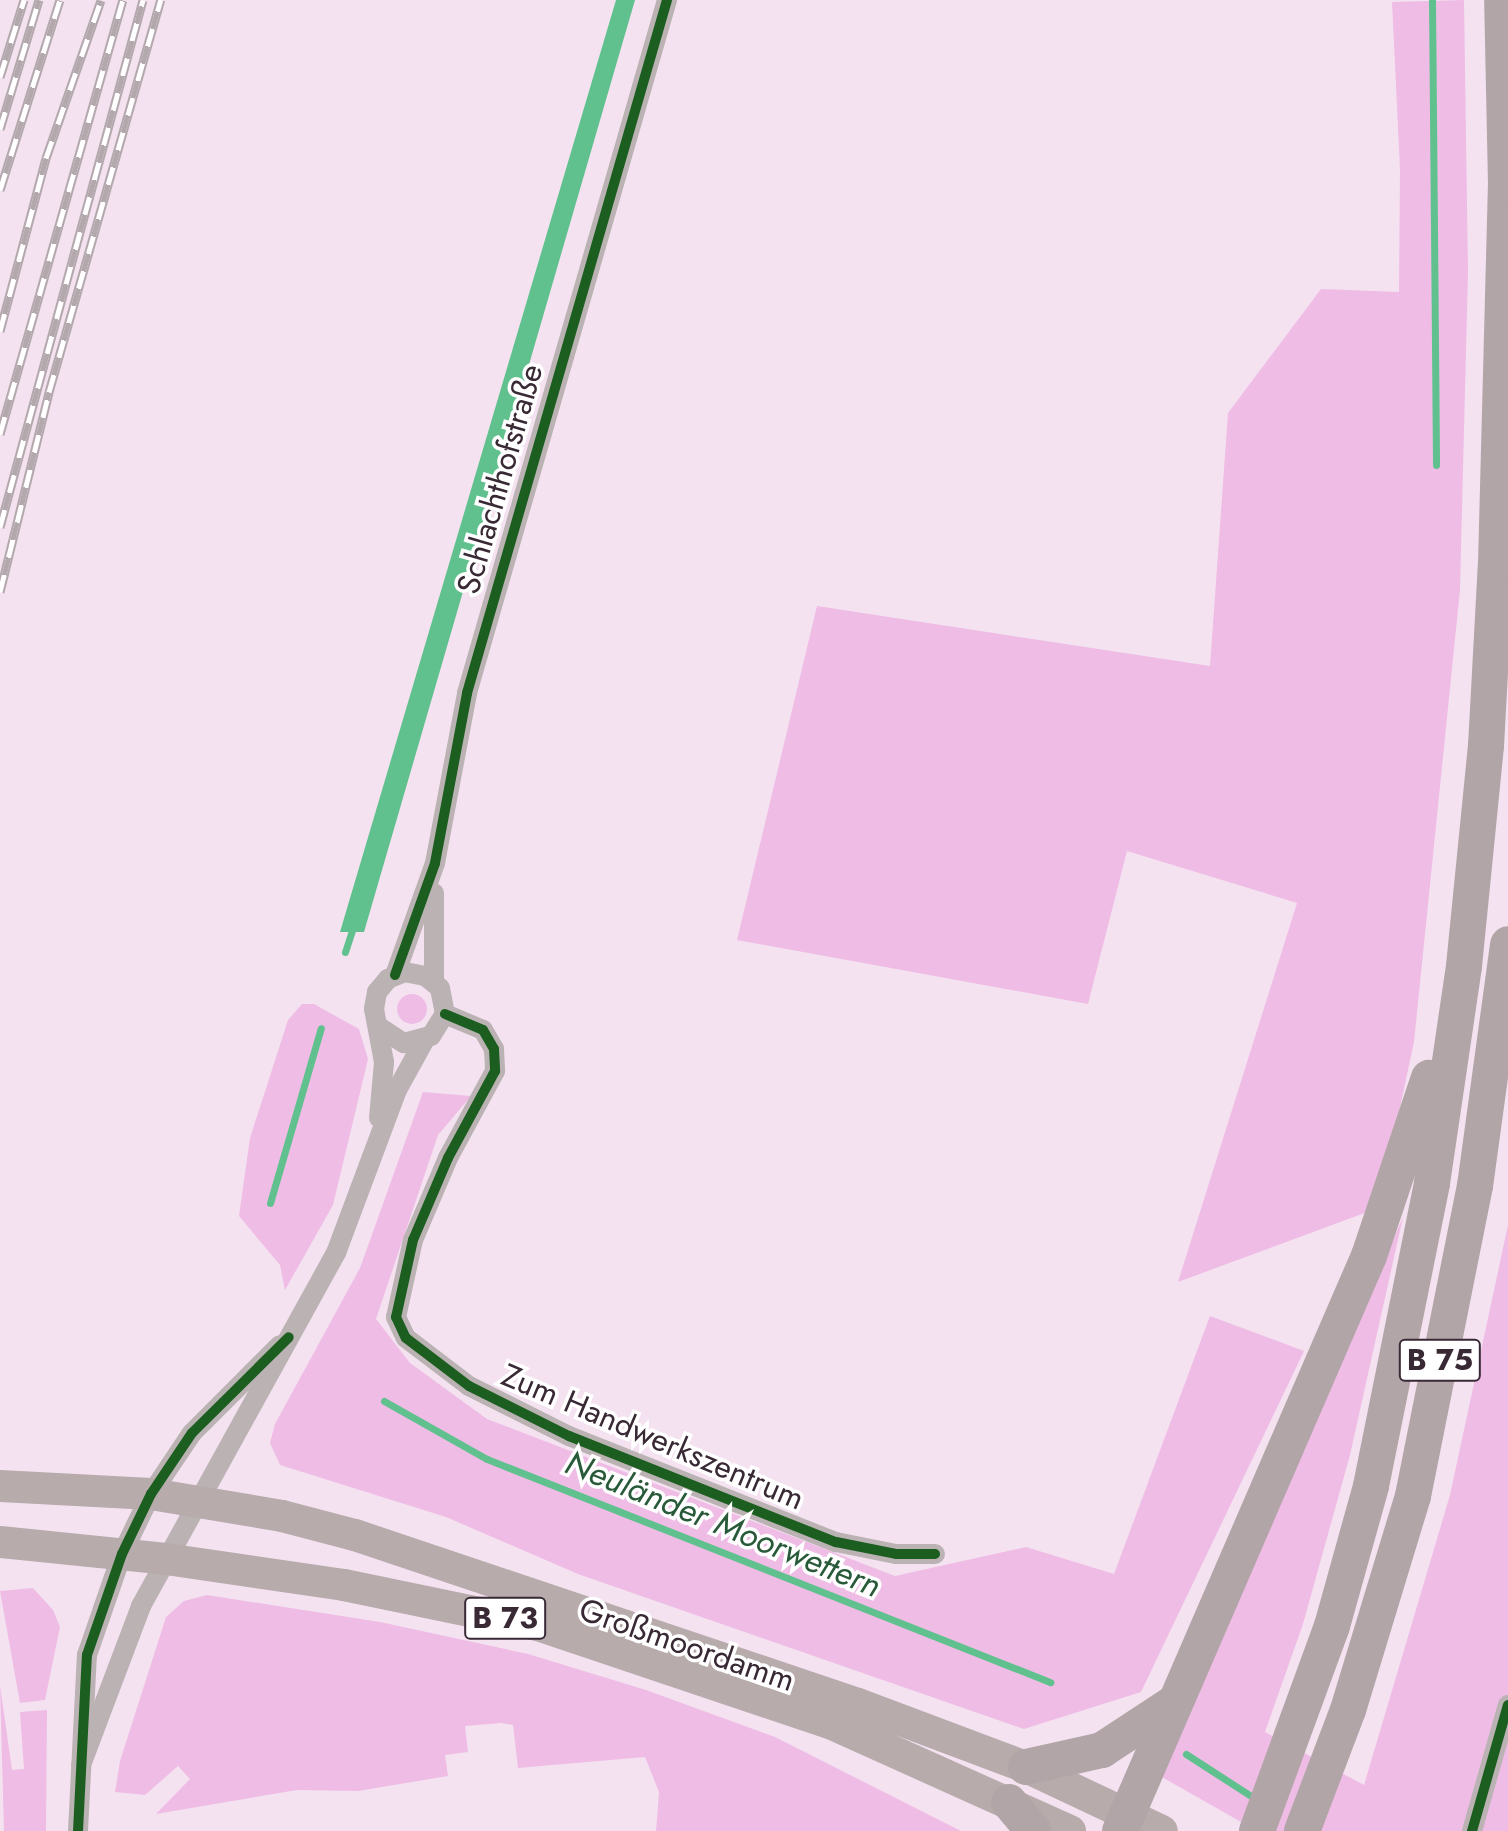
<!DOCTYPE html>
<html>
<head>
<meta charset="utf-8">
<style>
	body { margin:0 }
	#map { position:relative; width:1508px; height:1831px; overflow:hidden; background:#f4e2f0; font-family:Jost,sans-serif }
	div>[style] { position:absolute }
	.green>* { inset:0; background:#efbce6 }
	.round { border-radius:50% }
	.water>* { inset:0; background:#61c18e }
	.stream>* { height:7px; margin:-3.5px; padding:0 3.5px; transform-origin:3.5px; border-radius:3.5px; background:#61c18e }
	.street>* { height:20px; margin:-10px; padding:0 10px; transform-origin:10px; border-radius:10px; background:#bbb2b3 }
	.primary>* { height:32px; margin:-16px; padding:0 16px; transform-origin:16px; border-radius:16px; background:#b7abac }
	.highway>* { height:36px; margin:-18px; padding:0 18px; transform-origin:18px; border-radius:18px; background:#b2a5a7 }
	.rail>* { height:9px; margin-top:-4.5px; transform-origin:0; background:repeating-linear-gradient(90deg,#fff 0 18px,#b3a9ad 0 36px); box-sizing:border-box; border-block:2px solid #b3a9ad }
	.cycleway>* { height:10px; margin:-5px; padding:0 5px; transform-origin:5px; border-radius:5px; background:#1b5e20 }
	span { translate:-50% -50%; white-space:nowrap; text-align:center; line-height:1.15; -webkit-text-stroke:7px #fff; paint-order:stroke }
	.shield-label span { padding:2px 6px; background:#fff; border:2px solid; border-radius:6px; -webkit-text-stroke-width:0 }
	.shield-label { font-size:30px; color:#382935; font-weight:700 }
	.street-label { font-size:32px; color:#382935 }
	.water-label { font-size:34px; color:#285a39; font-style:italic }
</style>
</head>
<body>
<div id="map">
	<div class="green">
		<div style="clip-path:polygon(1464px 0,1468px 272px,1460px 590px,1414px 1042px,1396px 1126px,1370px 1211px,1178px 1282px,1297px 903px,1127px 851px,1088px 1004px,737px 940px,817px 606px,1210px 666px,1228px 413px,1321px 289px,1399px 292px,1400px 169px,1392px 2px)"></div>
		<div class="round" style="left:397px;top:994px;width:30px;height:30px"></div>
		<div style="clip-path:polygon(302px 1004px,314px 1004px,359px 1029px,368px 1059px,333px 1205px,285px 1290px,280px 1265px,239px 1216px,250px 1138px,288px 1020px)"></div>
		<div style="clip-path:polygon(423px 1092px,471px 1096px,438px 1135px,376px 1319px,410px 1363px,487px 1419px,895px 1576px,1026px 1547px,1114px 1574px,1210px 1316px,1304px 1351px,1141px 1692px,1024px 1729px,578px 1574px,446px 1517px,280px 1465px,270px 1443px,275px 1424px,360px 1268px)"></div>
		<div style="clip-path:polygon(1403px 1217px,1350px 1455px,1303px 1624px,1265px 1732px,1364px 1785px,1450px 1495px,1508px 1225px,1508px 1831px,1257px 1831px,1160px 1776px)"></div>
		<div style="clip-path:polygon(33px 1588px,53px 1610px,60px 1627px,45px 1700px,20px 1703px,0 1591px)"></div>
		<div style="clip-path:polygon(207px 1595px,380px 1622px,528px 1654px,646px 1690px,775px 1737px,961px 1831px,656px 1831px,659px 1792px,645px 1757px,518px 1768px,513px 1725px,501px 1723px,465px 1726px,468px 1752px,445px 1755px,448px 1776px,358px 1791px,297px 1790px,156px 1814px,190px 1779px,178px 1766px,145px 1795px,115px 1792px,120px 1761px,166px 1617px,184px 1601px)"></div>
		<div style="clip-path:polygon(0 1685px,12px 1770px,24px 1769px,20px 1712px,47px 1710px,46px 1831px,4px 1831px)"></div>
	</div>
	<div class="water">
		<div style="clip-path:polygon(616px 0,635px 0,364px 932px,340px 932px)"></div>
	</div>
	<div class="stream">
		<div style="left:1432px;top:0;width:465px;rotate:89.5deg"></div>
		<div style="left:345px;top:952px;width:29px;rotate:-72deg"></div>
		<div style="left:270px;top:1203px;width:182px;rotate:-73.8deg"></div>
		<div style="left:384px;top:1401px;width:118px;rotate:29.4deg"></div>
		<div style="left:487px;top:1459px;width:606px;rotate:21.61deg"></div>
		<div style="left:1186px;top:1754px;width:85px;rotate:32.9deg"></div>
	</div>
	<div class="street">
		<div style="left:395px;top:975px;width:119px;rotate:-70.3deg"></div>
		<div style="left:435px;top:863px;width:173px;rotate:-79.3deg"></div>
		<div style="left:467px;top:693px;width:721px;rotate:-73.9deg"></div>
		<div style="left:434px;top:981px;width:88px;rotate:-90deg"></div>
		<div style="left:445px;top:1014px;width:41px;rotate:22.8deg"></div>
		<div style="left:483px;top:1030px;width:22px;rotate:60deg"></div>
		<div style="left:494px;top:1049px;width:22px;rotate:87deg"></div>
		<div style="left:495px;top:1071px;width:99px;rotate:118.4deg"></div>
		<div style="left:448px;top:1158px;width:89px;rotate:113.1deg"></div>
		<div style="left:413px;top:1240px;width:79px;rotate:102.4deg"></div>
		<div style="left:396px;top:1317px;width:23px;rotate:65deg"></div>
		<div style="left:406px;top:1338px;width:79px;rotate:37.3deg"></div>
		<div style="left:469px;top:1386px;width:112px;rotate:26.6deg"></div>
		<div style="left:569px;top:1436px;width:287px;rotate:21.7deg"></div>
		<div style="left:836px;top:1542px;width:61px;rotate:11.3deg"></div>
		<div style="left:896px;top:1554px;width:39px"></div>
		<div style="left:379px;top:1027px;width:30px;rotate:33deg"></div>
		<div style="left:404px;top:1043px;width:28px;rotate:-15deg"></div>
		<div style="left:431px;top:1036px;width:26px;rotate:-58deg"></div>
		<div style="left:445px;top:1014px;width:26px;rotate:-101deg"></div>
		<div style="left:440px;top:988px;width:19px;rotate:-141deg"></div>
		<div style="left:425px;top:976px;width:20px;rotate:-169deg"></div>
		<div style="left:405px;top:972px;width:18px;rotate:158deg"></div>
		<div style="left:388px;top:979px;width:17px;rotate:130deg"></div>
		<div style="left:377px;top:992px;width:17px;rotate:100deg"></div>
		<div style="left:374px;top:1009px;width:54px;rotate:79.3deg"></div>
		<div style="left:384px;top:1062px;width:56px;rotate:95.1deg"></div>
		<div style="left:81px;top:1765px;width:170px;rotate:-69.3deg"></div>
		<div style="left:141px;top:1606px;width:403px;rotate:-61.1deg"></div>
		<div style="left:336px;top:1253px;width:174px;rotate:-69.5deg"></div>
		<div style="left:397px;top:1090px;width:56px;rotate:-61.1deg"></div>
		<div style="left:78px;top:1831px;width:176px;rotate:-87.1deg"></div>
		<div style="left:87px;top:1655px;width:107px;rotate:-70.9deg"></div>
		<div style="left:122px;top:1554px;width:67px;rotate:-64.2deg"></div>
		<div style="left:151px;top:1494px;width:73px;rotate:-56.1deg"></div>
		<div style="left:192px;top:1433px;width:124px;rotate:-45deg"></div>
		<div style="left:1472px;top:1831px;width:131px;rotate:-74.1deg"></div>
	</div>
	<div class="primary">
		<div style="left:0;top:1486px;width:151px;rotate:3deg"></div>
		<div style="left:151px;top:1494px;width:133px;rotate:9.5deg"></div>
		<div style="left:282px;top:1516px;width:75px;rotate:14.6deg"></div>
		<div style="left:355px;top:1535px;width:531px;rotate:18.57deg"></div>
		<div style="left:858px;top:1704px;width:179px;rotate:20.6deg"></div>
		<div style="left:1026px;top:1767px;width:150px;rotate:25.2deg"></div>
		<div style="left:0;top:1542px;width:167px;rotate:5.8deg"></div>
		<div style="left:166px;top:1559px;width:180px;rotate:8.3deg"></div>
		<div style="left:344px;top:1585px;width:198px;rotate:11.7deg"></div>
		<div style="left:538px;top:1625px;width:310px;rotate:18.6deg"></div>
		<div style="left:832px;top:1724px;width:261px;rotate:24.2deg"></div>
	</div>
	<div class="highway">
		<div style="left:1026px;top:1767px;width:78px;rotate:-12.6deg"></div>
		<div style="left:1102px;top:1750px;width:87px;rotate:-33.3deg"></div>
		<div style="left:1009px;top:1802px;width:38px;rotate:50deg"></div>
		<div style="left:1120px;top:1831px;width:627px;rotate:-66.59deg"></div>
		<div style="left:1369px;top:1256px;width:188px;rotate:-71.4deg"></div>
		<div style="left:1257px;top:1831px;width:218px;rotate:-69.9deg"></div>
		<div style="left:1332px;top:1626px;width:145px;rotate:-74.4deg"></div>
		<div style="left:1371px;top:1486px;width:309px;rotate:-78.6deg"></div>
		<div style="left:1432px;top:1183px;width:219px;rotate:-81.6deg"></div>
		<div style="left:1464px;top:966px;width:221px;rotate:-84.3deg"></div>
		<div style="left:1486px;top:746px;width:182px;rotate:-86.9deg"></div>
		<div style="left:1496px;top:564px;width:380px;rotate:-88.5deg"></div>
		<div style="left:1506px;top:184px;width:184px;rotate:-91.2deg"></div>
		<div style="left:1302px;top:1831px;width:129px;rotate:-69.2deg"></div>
		<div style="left:1348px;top:1710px;width:224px;rotate:-73.1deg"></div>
		<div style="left:1413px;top:1496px;width:316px;rotate:-78.7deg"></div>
		<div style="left:1475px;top:1186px;width:244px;rotate:-82.2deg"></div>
	</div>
	<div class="rail">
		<div style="left:0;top:77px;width:81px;rotate:-72.7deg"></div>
		<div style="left:0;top:129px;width:135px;rotate:-73.2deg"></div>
		<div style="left:0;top:190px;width:199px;rotate:-72.5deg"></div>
		<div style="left:0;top:331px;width:179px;rotate:-75.1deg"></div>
		<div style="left:46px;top:158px;width:167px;rotate:-70.8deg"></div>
		<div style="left:0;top:434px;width:451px;rotate:-74.2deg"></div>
		<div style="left:0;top:527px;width:546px;rotate:-74.82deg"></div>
		<div style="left:0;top:592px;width:206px;rotate:-76.2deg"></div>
		<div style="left:49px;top:392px;width:408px;rotate:-74.1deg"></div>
	</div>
	<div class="cycleway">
		<div style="left:395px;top:975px;width:119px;rotate:-70.3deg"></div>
		<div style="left:435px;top:863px;width:173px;rotate:-79.3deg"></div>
		<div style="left:467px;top:693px;width:721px;rotate:-73.9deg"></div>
		<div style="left:445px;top:1014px;width:41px;rotate:22.8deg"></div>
		<div style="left:483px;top:1030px;width:22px;rotate:60deg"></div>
		<div style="left:494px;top:1049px;width:22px;rotate:87deg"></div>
		<div style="left:495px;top:1071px;width:99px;rotate:118.4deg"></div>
		<div style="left:448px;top:1158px;width:89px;rotate:113.1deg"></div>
		<div style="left:413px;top:1240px;width:79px;rotate:102.4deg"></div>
		<div style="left:396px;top:1317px;width:23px;rotate:65deg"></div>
		<div style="left:406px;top:1338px;width:79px;rotate:37.3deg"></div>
		<div style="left:469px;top:1386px;width:112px;rotate:26.6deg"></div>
		<div style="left:569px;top:1436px;width:287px;rotate:21.7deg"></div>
		<div style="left:836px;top:1542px;width:61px;rotate:11.3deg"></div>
		<div style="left:896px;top:1554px;width:39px"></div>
		<div style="left:78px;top:1831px;width:176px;rotate:-87.1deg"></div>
		<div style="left:87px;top:1655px;width:107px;rotate:-70.9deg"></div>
		<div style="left:122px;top:1554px;width:67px;rotate:-64.2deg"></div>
		<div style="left:151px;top:1494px;width:73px;rotate:-56.1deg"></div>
		<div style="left:192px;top:1433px;width:136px;rotate:-44.7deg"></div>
		<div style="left:1472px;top:1831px;width:131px;rotate:-74.1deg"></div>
	</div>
	<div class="shield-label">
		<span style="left:1440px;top:1360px">B 75</span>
		<span style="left:505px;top:1618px">B 73</span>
	</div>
	<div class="street-label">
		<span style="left:500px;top:479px;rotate:-74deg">Schlachthofstraße</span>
		<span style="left:653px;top:1437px;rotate:23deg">Zum Handwerkszentrum</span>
		<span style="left:687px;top:1645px;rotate:19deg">Großmoordamm</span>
	</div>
	<div class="water-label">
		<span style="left:723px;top:1524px;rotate:22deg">Neuländer Moorwettern</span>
	</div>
</div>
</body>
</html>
